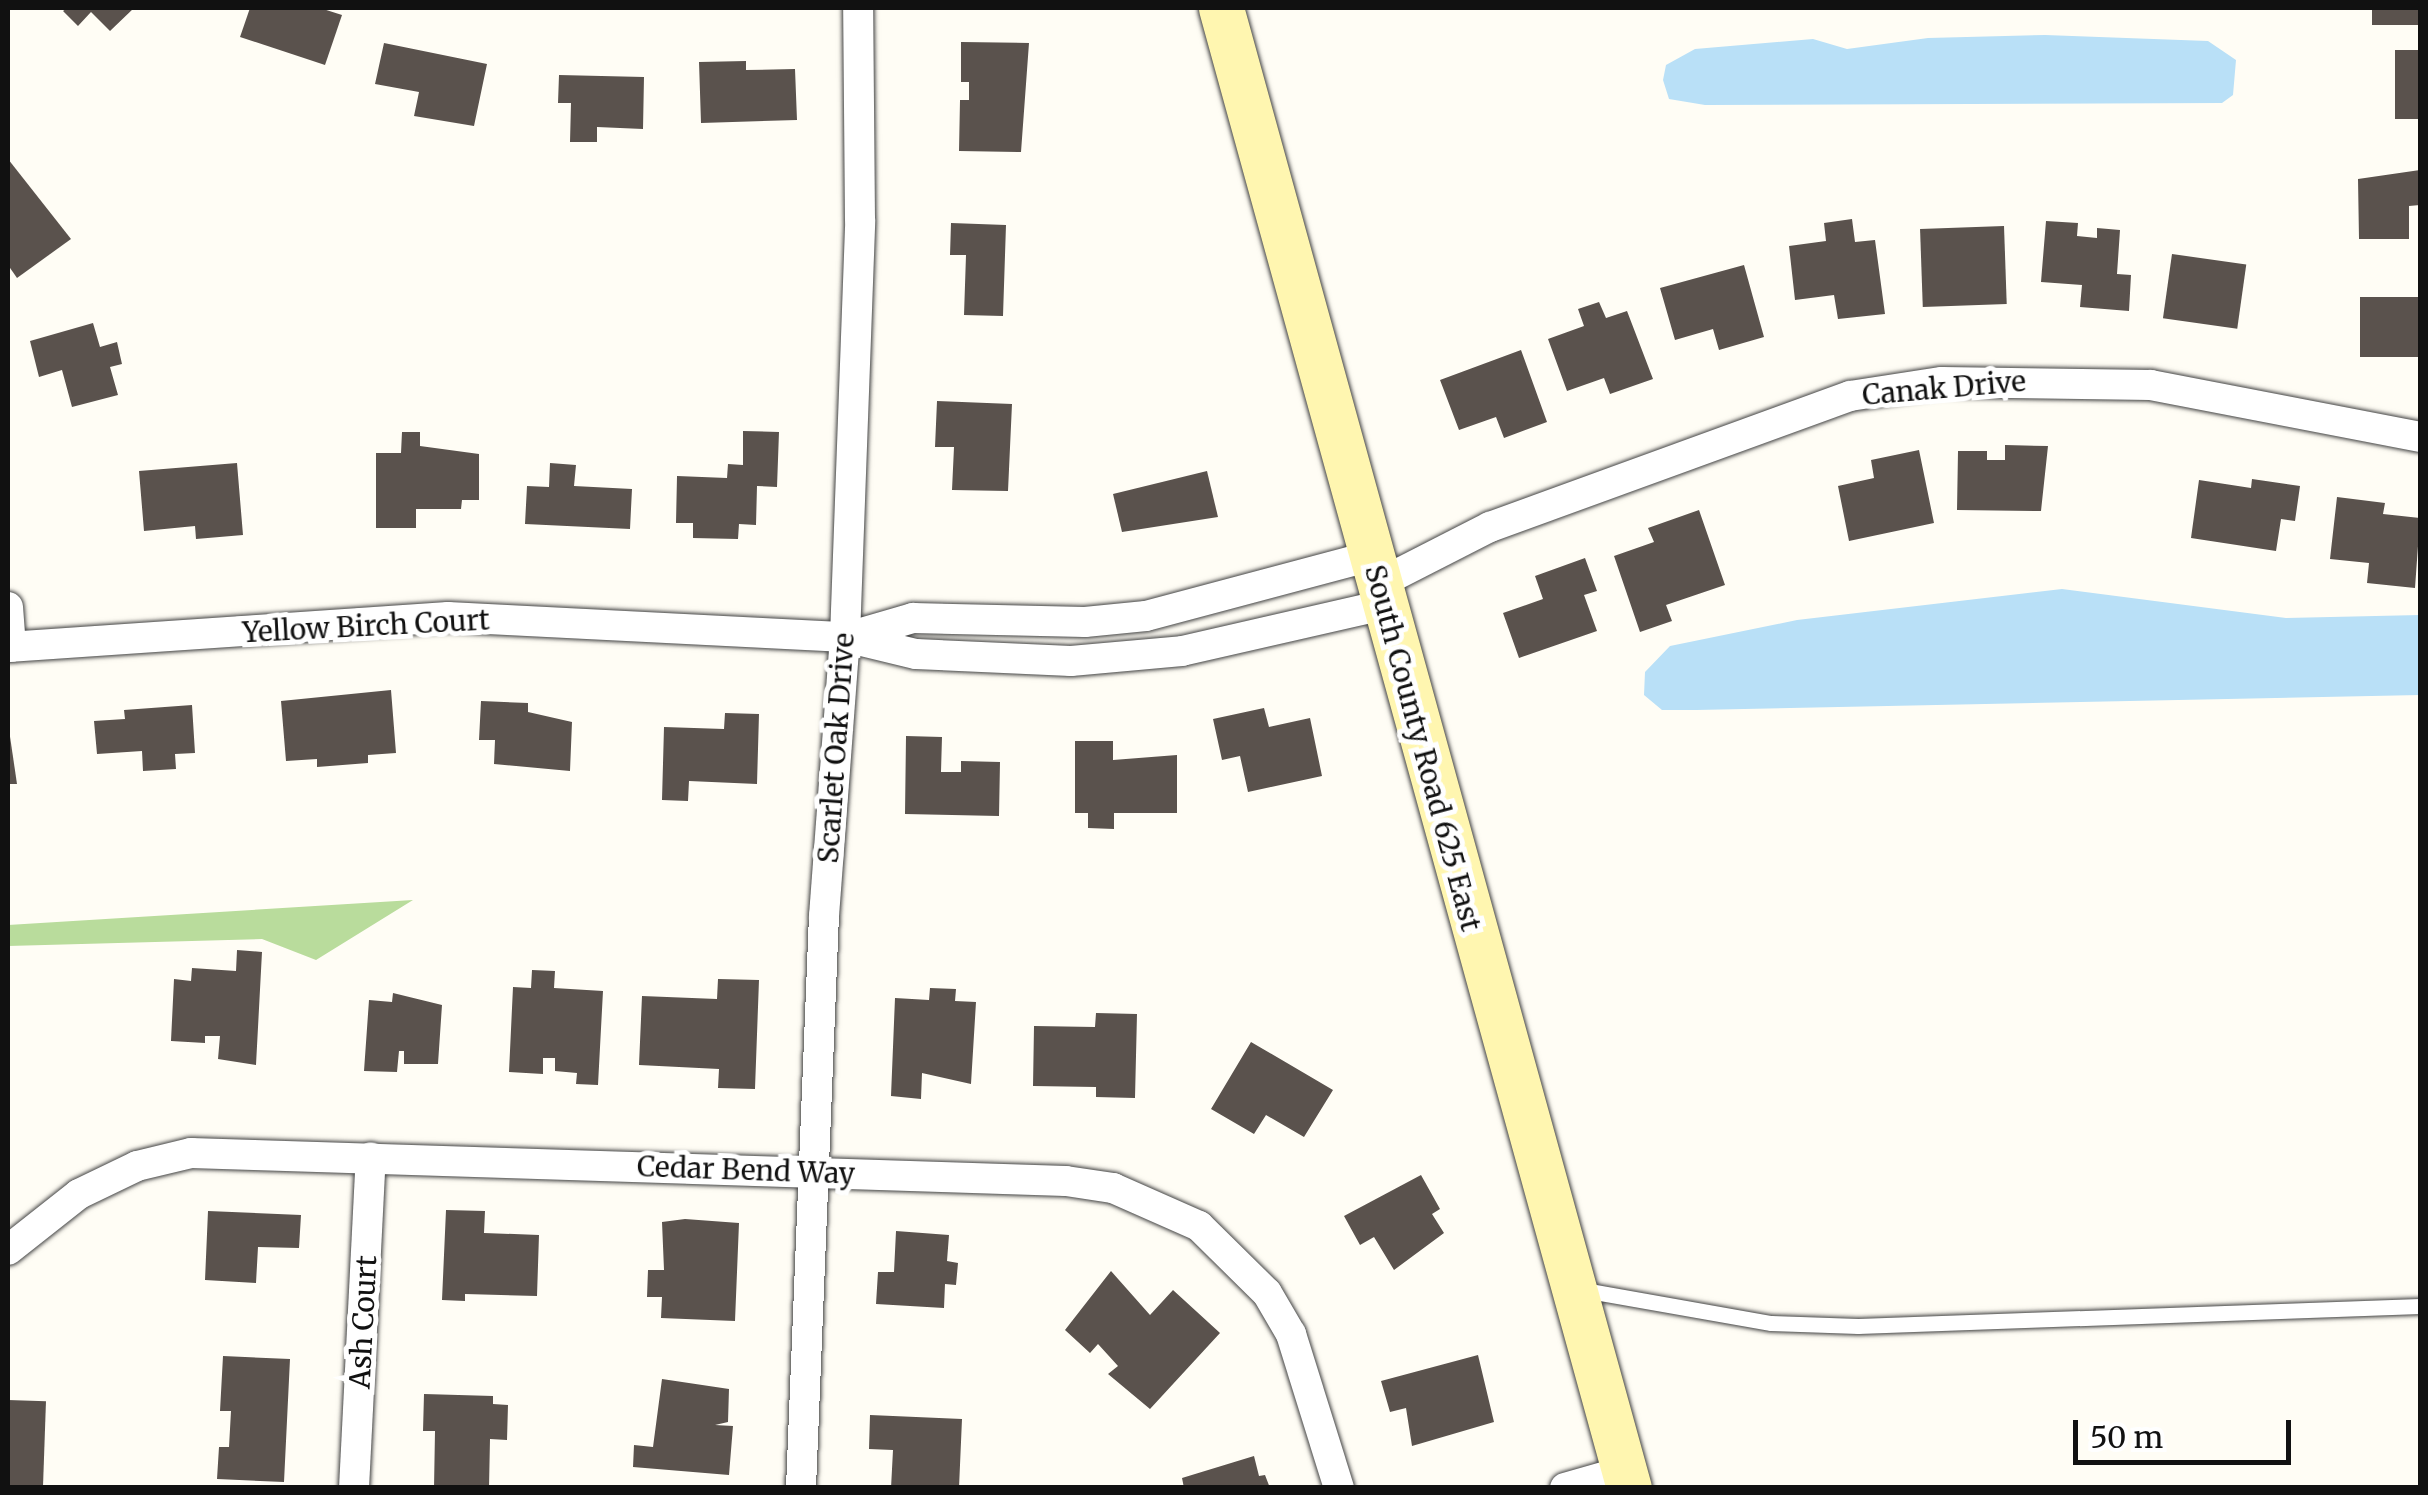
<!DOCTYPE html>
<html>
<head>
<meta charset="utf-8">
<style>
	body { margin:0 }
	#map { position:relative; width:2428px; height:1495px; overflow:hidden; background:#fffdf5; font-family:Merriweather,serif }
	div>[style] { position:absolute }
	.forest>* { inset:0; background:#b9dc9c }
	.water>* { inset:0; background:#b9e0f7 }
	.building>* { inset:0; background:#5a524d; transform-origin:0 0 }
	.roads { filter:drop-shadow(0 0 2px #444) drop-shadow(0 0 2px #444) }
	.lane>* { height:15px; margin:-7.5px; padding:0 7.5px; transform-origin:7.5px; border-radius:7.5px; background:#fff }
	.street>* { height:30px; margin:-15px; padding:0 15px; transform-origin:15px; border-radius:15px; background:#fff }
	.secondary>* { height:45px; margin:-22.5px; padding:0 22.5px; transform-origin:22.5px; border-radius:22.5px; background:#fff6b0 }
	span { translate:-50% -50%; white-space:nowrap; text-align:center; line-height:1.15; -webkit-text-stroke:10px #fff; paint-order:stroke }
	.street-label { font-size:28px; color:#111 }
	.frame { position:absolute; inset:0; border:10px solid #111; pointer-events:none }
	.scale { position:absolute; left:2073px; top:1420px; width:218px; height:45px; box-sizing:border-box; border:5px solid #111; border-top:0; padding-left:12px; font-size:30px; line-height:35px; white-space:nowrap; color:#111; -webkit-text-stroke:8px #fff; paint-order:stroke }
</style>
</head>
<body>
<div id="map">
	<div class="forest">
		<div style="clip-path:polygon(413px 900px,316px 960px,262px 939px,8px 946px,8px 925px)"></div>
	</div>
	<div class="water">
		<div style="clip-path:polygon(2045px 35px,2208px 41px,2236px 60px,2233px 95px,2222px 103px,1705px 105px,1669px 99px,1663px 80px,1666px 65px,1695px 49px,1813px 39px,1847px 49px,1928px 38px)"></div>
		<div style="clip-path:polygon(2062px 589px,2286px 618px,2420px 615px,2420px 695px,1696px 710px,1662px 710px,1644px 695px,1645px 672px,1670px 646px,1797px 620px)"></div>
	</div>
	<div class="building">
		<div style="clip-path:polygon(67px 8px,134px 8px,110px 31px,91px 12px,78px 26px,63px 11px)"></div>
		<div style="clip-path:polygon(250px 8px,320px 8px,342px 15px,325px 65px,240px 37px)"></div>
		<div style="left:2372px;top:8px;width:48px;height:17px"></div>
		<div style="clip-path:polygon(961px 42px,1029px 43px,1021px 152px,959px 151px,960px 100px,969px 100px,969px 82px,961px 82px)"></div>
		<div style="clip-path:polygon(384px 43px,487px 64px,474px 126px,414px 116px,419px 92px,375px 84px)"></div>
		<div style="left:2395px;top:50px;width:25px;height:69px"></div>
		<div style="clip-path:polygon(746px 61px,746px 70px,795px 69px,797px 120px,701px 123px,699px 62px)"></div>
		<div style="clip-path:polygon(559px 75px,644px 77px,643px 129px,597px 127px,597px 142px,570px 142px,571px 103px,558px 103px)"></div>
		<div style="clip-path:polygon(8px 159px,71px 239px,17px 278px,8px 265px)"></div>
		<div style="clip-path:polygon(2420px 170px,2420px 205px,2409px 206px,2409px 239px,2359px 239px,2358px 179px)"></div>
		<div style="clip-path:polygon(1852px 219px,1855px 242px,1875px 240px,1885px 314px,1838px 319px,1834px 295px,1795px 300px,1789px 246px,1826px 241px,1824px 223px)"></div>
		<div style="clip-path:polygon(2046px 221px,2078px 223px,2077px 236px,2097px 238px,2097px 228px,2120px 230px,2117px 274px,2131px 275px,2129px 311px,2080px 307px,2082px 285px,2041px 282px)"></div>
		<div style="clip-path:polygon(951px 223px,1006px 225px,1003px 316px,964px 315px,966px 255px,950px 255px)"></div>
		<div style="left:2004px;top:226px;width:78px;height:84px;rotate:88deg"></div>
		<div style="left:2172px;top:254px;width:75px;height:65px;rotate:8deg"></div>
		<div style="clip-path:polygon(1744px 265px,1764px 337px,1719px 350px,1713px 329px,1675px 340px,1660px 288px)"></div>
		<div style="left:2420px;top:297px;width:60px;height:60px;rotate:90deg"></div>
		<div style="clip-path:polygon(1599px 302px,1606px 318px,1627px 311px,1653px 379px,1610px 394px,1604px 378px,1567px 391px,1548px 339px,1584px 326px,1578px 309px)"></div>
		<div style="clip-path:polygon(93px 323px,100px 347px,117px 342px,122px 364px,110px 367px,118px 395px,72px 407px,62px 370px,39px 377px,30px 341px)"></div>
		<div style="clip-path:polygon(1521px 350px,1547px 422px,1504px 438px,1496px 417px,1459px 430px,1440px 380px)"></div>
		<div style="clip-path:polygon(937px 401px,1012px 404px,1008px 491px,952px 490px,954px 447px,935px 447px)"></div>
		<div style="clip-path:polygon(743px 431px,779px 432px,777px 487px,757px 486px,756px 525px,739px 524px,738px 539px,693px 538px,693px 523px,676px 523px,677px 476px,727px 478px,728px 464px,743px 465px)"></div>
		<div style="clip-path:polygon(402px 432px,420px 432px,420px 446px,479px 454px,479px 500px,462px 500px,461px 509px,416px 509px,416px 528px,376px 528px,376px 453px,401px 453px)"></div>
		<div style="clip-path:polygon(2005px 445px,2048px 446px,2041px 511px,1957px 510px,1958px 451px,1987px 451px,1987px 460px,2005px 460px)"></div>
		<div style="clip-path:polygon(1919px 450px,1934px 523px,1849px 541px,1838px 486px,1874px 478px,1871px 460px)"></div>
		<div style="clip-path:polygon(237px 463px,243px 535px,196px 539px,195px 526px,144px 531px,139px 471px)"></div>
		<div style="clip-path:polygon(550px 463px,576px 465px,574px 486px,632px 489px,630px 529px,525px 524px,527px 486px,549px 487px)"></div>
		<div style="clip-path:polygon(1207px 471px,1218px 517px,1122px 532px,1113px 494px)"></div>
		<div style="clip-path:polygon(2252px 479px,2300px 486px,2295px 521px,2281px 519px,2276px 551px,2191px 538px,2199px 480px,2251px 488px)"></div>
		<div style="clip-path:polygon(2337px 497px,2385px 503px,2383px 514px,2420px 518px,2415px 588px,2367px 583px,2369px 563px,2330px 559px)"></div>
		<div style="clip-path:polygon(1699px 510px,1725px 585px,1666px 605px,1672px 621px,1640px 632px,1614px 556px,1654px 542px,1648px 528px)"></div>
		<div style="clip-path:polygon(1585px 558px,1597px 591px,1584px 595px,1597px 631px,1519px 658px,1503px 613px,1543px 599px,1535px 576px)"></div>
		<div style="clip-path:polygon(391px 690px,396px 753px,368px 755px,368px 763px,317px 767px,317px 759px,286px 761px,281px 701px)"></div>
		<div style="clip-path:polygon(481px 701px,528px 703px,528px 712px,572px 722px,570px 771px,494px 764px,495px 740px,479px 740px)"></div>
		<div style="clip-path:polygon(192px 705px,195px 753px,175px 754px,176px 769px,143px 771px,142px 751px,97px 754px,94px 721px,125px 719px,124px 710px)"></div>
		<div style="clip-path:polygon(1264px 708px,1269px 727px,1310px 718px,1322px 776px,1248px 792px,1240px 756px,1222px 760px,1213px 719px)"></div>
		<div style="clip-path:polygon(725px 713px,759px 714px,757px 784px,689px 781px,688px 801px,662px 800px,664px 727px,724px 729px)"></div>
		<div style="clip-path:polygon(8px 723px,17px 784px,8px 784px)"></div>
		<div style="clip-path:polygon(906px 736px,942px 737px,941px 772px,961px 772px,961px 761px,1000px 762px,999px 816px,905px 814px)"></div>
		<div style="clip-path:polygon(1075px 741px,1113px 741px,1113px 760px,1177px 755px,1177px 813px,1114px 813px,1114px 829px,1088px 828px,1088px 813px,1075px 813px)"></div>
		<div style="clip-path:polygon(237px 950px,262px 952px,256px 1065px,218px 1059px,220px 1036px,205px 1036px,205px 1043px,171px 1041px,174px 979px,191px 981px,192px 968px,236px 971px)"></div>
		<div style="clip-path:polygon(532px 970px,555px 971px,554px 988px,603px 991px,598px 1085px,576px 1084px,577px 1073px,555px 1071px,555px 1058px,543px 1058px,543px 1074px,509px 1072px,513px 987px,531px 988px)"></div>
		<div style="clip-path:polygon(718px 979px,759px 980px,755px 1089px,718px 1088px,719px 1069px,639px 1065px,642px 996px,717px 999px)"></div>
		<div style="clip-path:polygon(930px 988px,956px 989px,955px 1001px,976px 1002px,971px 1084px,922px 1073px,921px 1099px,891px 1096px,895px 998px,929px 1000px)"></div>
		<div style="clip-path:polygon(393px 993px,442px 1005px,438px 1064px,404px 1064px,404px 1051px,399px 1051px,397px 1072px,364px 1071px,369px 1000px,392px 1002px)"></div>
		<div style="clip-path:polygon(1096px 1013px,1137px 1014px,1135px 1098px,1096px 1097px,1096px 1087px,1033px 1086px,1034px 1026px,1095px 1027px)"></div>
		<div style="clip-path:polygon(1251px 1042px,1333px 1090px,1304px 1137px,1266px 1115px,1254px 1134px,1211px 1109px)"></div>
		<div style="clip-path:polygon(1421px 1175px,1440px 1209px,1432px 1214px,1444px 1233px,1394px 1270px,1374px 1237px,1360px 1245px,1344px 1216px)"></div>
		<div style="clip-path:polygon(446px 1210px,485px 1211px,484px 1233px,539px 1235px,537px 1296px,465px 1294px,465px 1301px,442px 1300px)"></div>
		<div style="clip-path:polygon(208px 1211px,301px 1215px,299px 1248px,258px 1247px,256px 1283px,205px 1280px)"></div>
		<div style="clip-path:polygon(685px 1219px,739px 1223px,735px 1321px,661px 1318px,662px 1297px,647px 1297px,648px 1270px,664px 1270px,662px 1222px)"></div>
		<div style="clip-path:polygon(896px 1231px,949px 1235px,947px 1261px,958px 1263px,956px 1285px,945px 1284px,944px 1308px,876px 1304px,878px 1272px,894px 1272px)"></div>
		<div style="clip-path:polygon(1111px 1271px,1150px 1315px,1173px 1290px,1220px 1333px,1150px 1409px,1108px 1374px,1118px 1366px,1098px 1344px,1090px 1353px,1065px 1330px)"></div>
		<div style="clip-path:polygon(1478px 1355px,1494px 1422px,1412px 1446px,1406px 1408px,1390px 1412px,1381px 1381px)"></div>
		<div style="clip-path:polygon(223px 1356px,290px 1359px,284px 1482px,217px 1479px,219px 1447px,229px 1447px,231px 1411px,220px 1411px)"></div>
		<div style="clip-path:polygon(662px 1379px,729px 1389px,728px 1422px,715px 1425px,733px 1426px,729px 1475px,633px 1467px,634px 1445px,653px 1447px)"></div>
		<div style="clip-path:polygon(424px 1394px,493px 1396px,493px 1404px,508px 1405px,507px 1440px,490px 1439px,489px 1488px,434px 1488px,435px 1431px,423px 1431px)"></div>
		<div style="left:8px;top:1400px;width:38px;height:88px;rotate:2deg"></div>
		<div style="clip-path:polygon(870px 1415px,962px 1419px,959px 1488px,891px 1488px,893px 1450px,869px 1449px)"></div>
		<div style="clip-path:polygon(1254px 1456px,1259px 1476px,1265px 1475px,1270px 1488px,1184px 1488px,1182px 1478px)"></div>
	</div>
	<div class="roads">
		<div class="lane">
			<div style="left:1578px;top:1289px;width:196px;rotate:10deg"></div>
			<div style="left:1771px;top:1323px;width:87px;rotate:2deg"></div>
			<div style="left:1858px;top:1326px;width:562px;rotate:-2.04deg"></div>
		</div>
		<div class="street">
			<div style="left:1378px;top:584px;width:126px;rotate:-27deg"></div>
			<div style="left:1490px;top:527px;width:383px;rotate:-20deg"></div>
			<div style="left:1850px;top:396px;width:93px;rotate:-8.7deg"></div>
			<div style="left:1942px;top:382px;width:209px;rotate:0.8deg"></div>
			<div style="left:2151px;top:385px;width:274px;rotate:10.9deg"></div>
			<div style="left:8px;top:607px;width:40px;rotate:85.7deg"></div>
			<div style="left:848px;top:637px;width:68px;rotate:-16.3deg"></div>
			<div style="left:913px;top:618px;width:172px;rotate:1.3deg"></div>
			<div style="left:1085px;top:622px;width:61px;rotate:-5.6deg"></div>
			<div style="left:1146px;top:616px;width:233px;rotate:-14.9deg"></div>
			<div style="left:8px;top:647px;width:441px;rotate:-3.9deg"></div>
			<div style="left:448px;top:617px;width:398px;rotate:2.9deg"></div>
			<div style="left:845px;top:637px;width:73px;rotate:13.5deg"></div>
			<div style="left:916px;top:654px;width:155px;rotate:2.6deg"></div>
			<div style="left:1071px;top:661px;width:111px;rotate:-5.1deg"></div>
			<div style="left:1182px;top:651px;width:206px;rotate:-12.9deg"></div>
			<div style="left:8px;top:1250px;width:90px;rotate:-38.3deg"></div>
			<div style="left:79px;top:1194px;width:64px;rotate:-25.8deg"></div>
			<div style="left:137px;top:1166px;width:56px;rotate:-13.5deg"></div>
			<div style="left:191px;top:1153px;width:875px;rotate:1.83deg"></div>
			<div style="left:1066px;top:1181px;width:48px;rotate:8.5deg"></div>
			<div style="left:1113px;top:1188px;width:94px;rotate:23.8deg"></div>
			<div style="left:1199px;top:1226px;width:95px;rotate:44.6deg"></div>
			<div style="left:1267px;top:1293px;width:48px;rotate:59.7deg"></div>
			<div style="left:1291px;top:1334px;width:161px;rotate:72.7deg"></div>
			<div style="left:354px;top:1488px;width:331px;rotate:-87.1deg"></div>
			<div style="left:801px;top:1488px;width:572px;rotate:-87.7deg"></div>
			<div style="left:824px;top:916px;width:280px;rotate:-85.7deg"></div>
			<div style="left:845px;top:637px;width:417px;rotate:-87.9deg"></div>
			<div style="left:860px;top:220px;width:212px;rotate:-90.5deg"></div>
			<div style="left:1565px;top:1488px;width:61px;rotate:-16.1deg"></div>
		</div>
		<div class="secondary">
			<div style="left:1221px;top:8px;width:1535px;rotate:74.59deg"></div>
		</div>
	</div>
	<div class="street-label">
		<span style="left:1944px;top:388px;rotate:-5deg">Canak Drive</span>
		<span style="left:366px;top:626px;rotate:-3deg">Yellow Birch Court</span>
		<span style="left:836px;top:748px;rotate:-86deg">Scarlet Oak Drive</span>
		<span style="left:1423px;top:748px;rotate:75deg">South County Road 625 East</span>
		<span style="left:746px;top:1170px;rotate:2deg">Cedar Bend Way</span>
		<span style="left:363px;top:1322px;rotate:-87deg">Ash Court</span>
	</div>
	<div class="frame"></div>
	<div class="scale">50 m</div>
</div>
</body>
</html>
